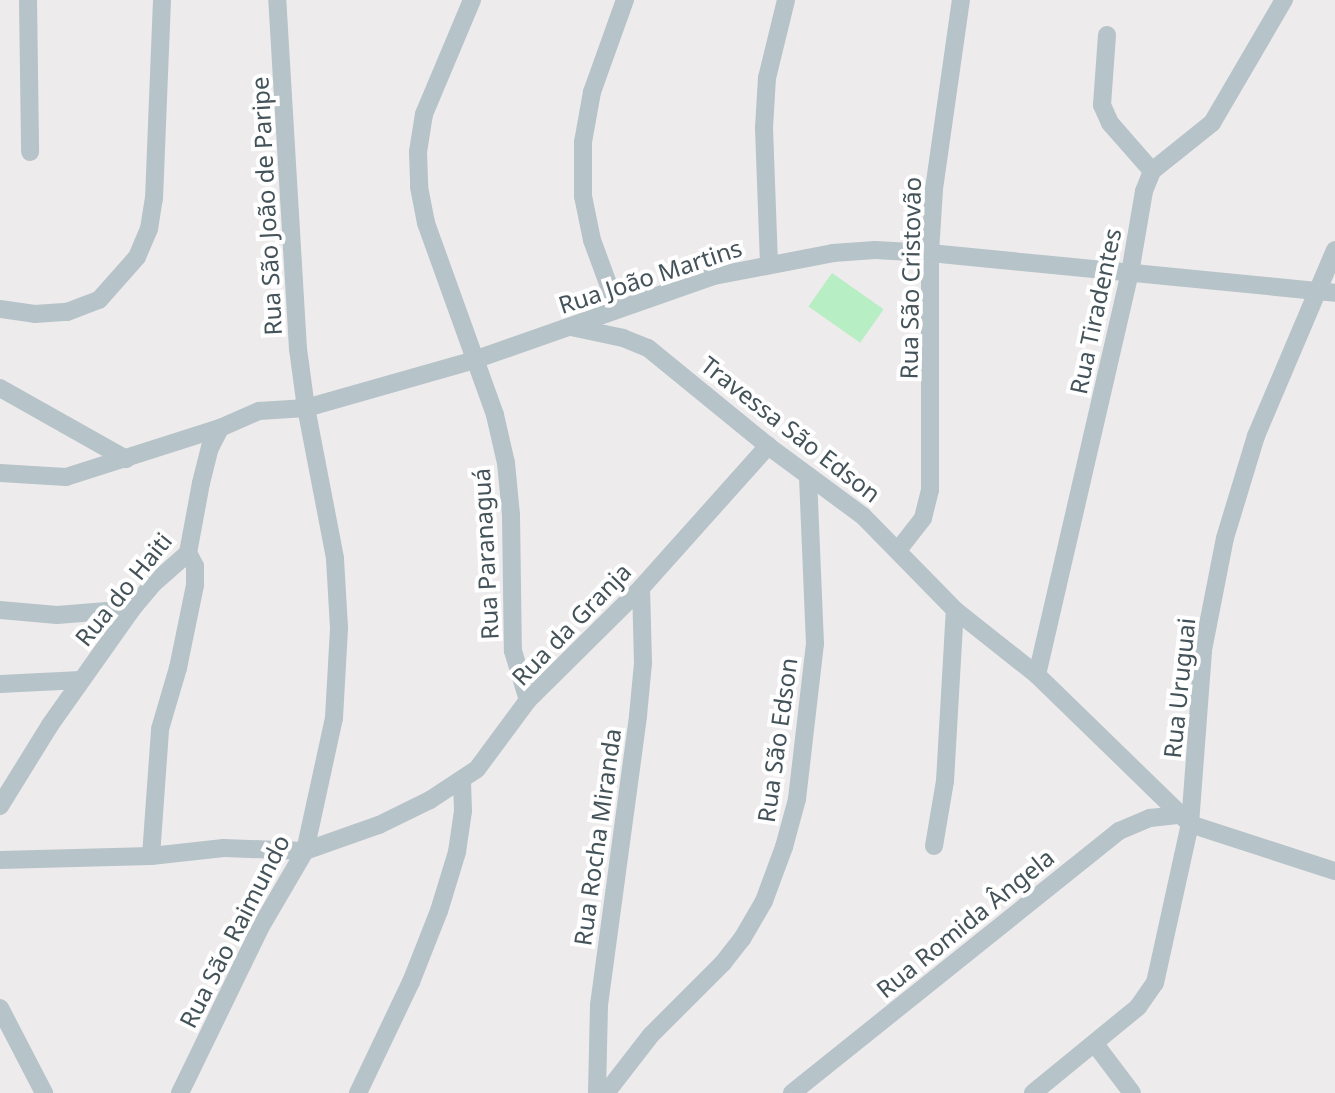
<!DOCTYPE html>
<html>
<head>
<meta charset="utf-8">
<style>
	body { margin:0 }
	#map { position:relative; width:1335px; height:1093px; overflow:hidden; background:#eeebec; font-family:"Noto Sans",sans-serif }
	div>[style] { position:absolute }
	.green>* { inset:0; background:#b8eec3; transform-origin:0 0 }
	.minor>* { height:18px; margin:-9px; padding:0 9px; transform-origin:9px; border-radius:9px; background:#b6c3c9 }
	span { translate:-50% -50%; white-space:nowrap; text-align:center; line-height:1.15; -webkit-text-stroke:8px #fff; paint-order:stroke }
	.street-label { font-size:24px; color:#445359 }
</style>
</head>
<body>
<div id="map">
	<div class="green">
		<div style="left:832px;top:273px;width:63px;height:41px;rotate:35deg"></div>
	</div>
	<div class="minor">
		<div style="left:28px;top:0;width:152px;rotate:89.2deg"></div>
		<div style="left:472px;top:0;width:124px;rotate:112.8deg"></div>
		<div style="left:424px;top:114px;width:38px;rotate:99deg"></div>
		<div style="left:418px;top:152px;width:35px;rotate:88deg"></div>
		<div style="left:419px;top:187px;width:37px;rotate:79deg"></div>
		<div style="left:426px;top:223px;width:204px;rotate:70.2deg"></div>
		<div style="left:495px;top:415px;width:49px;rotate:77.1deg"></div>
		<div style="left:506px;top:463px;width:52px;rotate:84.5deg"></div>
		<div style="left:511px;top:515px;width:136px;rotate:89.2deg"></div>
		<div style="left:513px;top:651px;width:51px;rotate:73deg"></div>
		<div style="left:1107px;top:35px;width:70px;rotate:94.1deg"></div>
		<div style="left:1102px;top:105px;width:20px;rotate:66deg"></div>
		<div style="left:1110px;top:123px;width:64px;rotate:48.8deg"></div>
		<div style="left:769px;top:264px;width:136px;rotate:-92.1deg"></div>
		<div style="left:764px;top:128px;width:50px;rotate:-86.6deg"></div>
		<div style="left:767px;top:78px;width:80px;rotate:-76.3deg"></div>
		<div style="left:617px;top:308px;width:72px;rotate:-110.2deg"></div>
		<div style="left:592px;top:240px;width:45px;rotate:-101.6deg"></div>
		<div style="left:583px;top:196px;width:54px;rotate:-90deg"></div>
		<div style="left:583px;top:142px;width:51px;rotate:-79.8deg"></div>
		<div style="left:592px;top:92px;width:98px;rotate:-70.3deg"></div>
		<div style="left:0;top:309px;width:35px;rotate:8deg"></div>
		<div style="left:35px;top:314px;width:32px;rotate:-4deg"></div>
		<div style="left:67px;top:312px;width:34px;rotate:-21deg"></div>
		<div style="left:99px;top:300px;width:57px;rotate:-48.5deg"></div>
		<div style="left:137px;top:257px;width:30px;rotate:-67deg"></div>
		<div style="left:149px;top:229px;width:30px;rotate:-81deg"></div>
		<div style="left:154px;top:199px;width:199px;rotate:-87.7deg"></div>
		<div style="left:571px;top:327px;width:53px;rotate:11.9deg"></div>
		<div style="left:623px;top:338px;width:27px;rotate:22deg"></div>
		<div style="left:648px;top:348px;width:155px;rotate:39.2deg"></div>
		<div style="left:768px;top:446px;width:118px;rotate:36.4deg"></div>
		<div style="left:863px;top:516px;width:132px;rotate:45.6deg"></div>
		<div style="left:955px;top:610px;width:105px;rotate:38.4deg"></div>
		<div style="left:1037px;top:675px;width:214px;rotate:44.2deg"></div>
		<div style="left:1190px;top:824px;width:152px;rotate:18deg"></div>
		<div style="left:0;top:388px;width:145px;rotate:29.4deg"></div>
		<div style="left:0;top:473px;width:66px;rotate:3.5deg"></div>
		<div style="left:66px;top:477px;width:162px;rotate:-17.7deg"></div>
		<div style="left:220px;top:428px;width:43px;rotate:-23.6deg"></div>
		<div style="left:259px;top:411px;width:47px;rotate:-3.7deg"></div>
		<div style="left:306px;top:408px;width:175px;rotate:-15.9deg"></div>
		<div style="left:474px;top:360px;width:254px;rotate:-19.3deg"></div>
		<div style="left:714px;top:276px;width:121px;rotate:-10.9deg"></div>
		<div style="left:833px;top:253px;width:42px;rotate:-4.1deg"></div>
		<div style="left:875px;top:250px;width:55px;rotate:3.1deg"></div>
		<div style="left:930px;top:253px;width:407px;rotate:5.6deg"></div>
		<div style="left:899px;top:549px;width:39px;rotate:-52deg"></div>
		<div style="left:923px;top:518px;width:29px;rotate:-76deg"></div>
		<div style="left:930px;top:490px;width:237px;rotate:-90deg"></div>
		<div style="left:930px;top:253px;width:64px;rotate:-86.4deg"></div>
		<div style="left:934px;top:189px;width:191px;rotate:-81.9deg"></div>
		<div style="left:0;top:610px;width:57px;rotate:5deg"></div>
		<div style="left:57px;top:615px;width:75px;rotate:-4.6deg"></div>
		<div style="left:1037px;top:675px;width:413px;rotate:-77deg"></div>
		<div style="left:1130px;top:273px;width:83px;rotate:-80.3deg"></div>
		<div style="left:1144px;top:191px;width:22px;rotate:-68deg"></div>
		<div style="left:1152px;top:171px;width:77px;rotate:-38.7deg"></div>
		<div style="left:1212px;top:123px;width:143px;rotate:-59.7deg"></div>
		<div style="left:0;top:684px;width:81px;rotate:-2.8deg"></div>
		<div style="left:0;top:806px;width:95px;rotate:-58.3deg"></div>
		<div style="left:50px;top:725px;width:142px;rotate:-54.7deg"></div>
		<div style="left:132px;top:609px;width:34px;rotate:-50deg"></div>
		<div style="left:154px;top:583px;width:45px;rotate:-41.4deg"></div>
		<div style="left:188px;top:553px;width:71px;rotate:-79.5deg"></div>
		<div style="left:201px;top:483px;width:36px;rotate:-76deg"></div>
		<div style="left:210px;top:448px;width:22px;rotate:-63deg"></div>
		<div style="left:934px;top:846px;width:66px;rotate:-80.4deg"></div>
		<div style="left:945px;top:781px;width:171px;rotate:-86.7deg"></div>
		<div style="left:151px;top:856px;width:127px;rotate:-85.9deg"></div>
		<div style="left:160px;top:729px;width:64px;rotate:-73.6deg"></div>
		<div style="left:178px;top:668px;width:85px;rotate:-78.4deg"></div>
		<div style="left:195px;top:585px;width:19px;rotate:-90deg"></div>
		<div style="left:195px;top:566px;width:15px;rotate:-118deg"></div>
		<div style="left:0;top:860px;width:151px;rotate:-1.5deg"></div>
		<div style="left:151px;top:856px;width:73px;rotate:-6.3deg"></div>
		<div style="left:224px;top:848px;width:81px;rotate:2.1deg"></div>
		<div style="left:305px;top:851px;width:78px;rotate:-19.4deg"></div>
		<div style="left:379px;top:825px;width:57px;rotate:-26.1deg"></div>
		<div style="left:430px;top:800px;width:56px;rotate:-33.4deg"></div>
		<div style="left:477px;top:769px;width:86px;rotate:-53.5deg"></div>
		<div style="left:528px;top:700px;width:159px;rotate:-44.7deg"></div>
		<div style="left:641px;top:588px;width:191px;rotate:-48.2deg"></div>
		<div style="left:0;top:1008px;width:96px;rotate:62.6deg"></div>
		<div style="left:1095px;top:1044px;width:61px;rotate:52.9deg"></div>
		<div style="left:180px;top:1093px;width:183px;rotate:-64.1deg"></div>
		<div style="left:260px;top:928px;width:89px;rotate:-59.7deg"></div>
		<div style="left:305px;top:851px;width:136px;rotate:-77.7deg"></div>
		<div style="left:334px;top:718px;width:90px;rotate:-86.8deg"></div>
		<div style="left:339px;top:628px;width:70px;rotate:-93.3deg"></div>
		<div style="left:335px;top:558px;width:153px;rotate:-100.9deg"></div>
		<div style="left:306px;top:408px;width:60px;rotate:-97.7deg"></div>
		<div style="left:298px;top:349px;width:350px;rotate:-93.4deg"></div>
		<div style="left:358px;top:1093px;width:123px;rotate:-64.5deg"></div>
		<div style="left:411px;top:982px;width:76px;rotate:-68.5deg"></div>
		<div style="left:439px;top:911px;width:62px;rotate:-73deg"></div>
		<div style="left:457px;top:852px;width:41px;rotate:-81.7deg"></div>
		<div style="left:463px;top:811px;width:31px;rotate:-92deg"></div>
		<div style="left:597px;top:1093px;width:88px;rotate:-88.7deg"></div>
		<div style="left:599px;top:1005px;width:292px;rotate:-82.3deg"></div>
		<div style="left:638px;top:716px;width:53px;rotate:-84.6deg"></div>
		<div style="left:643px;top:663px;width:75px;rotate:-91.5deg"></div>
		<div style="left:606px;top:1093px;width:73px;rotate:-52.2deg"></div>
		<div style="left:651px;top:1035px;width:102px;rotate:-45deg"></div>
		<div style="left:723px;top:963px;width:31px;rotate:-52deg"></div>
		<div style="left:742px;top:939px;width:44px;rotate:-59.9deg"></div>
		<div style="left:764px;top:901px;width:58px;rotate:-69.7deg"></div>
		<div style="left:784px;top:847px;width:50px;rotate:-74.8deg"></div>
		<div style="left:797px;top:799px;width:156px;rotate:-83.4deg"></div>
		<div style="left:815px;top:644px;width:168px;rotate:-92.4deg"></div>
		<div style="left:792px;top:1093px;width:419px;rotate:-38.7deg"></div>
		<div style="left:1119px;top:831px;width:34px;rotate:-23deg"></div>
		<div style="left:1150px;top:818px;width:30px;rotate:-6deg"></div>
		<div style="left:1033px;top:1093px;width:136px;rotate:-39.3deg"></div>
		<div style="left:1138px;top:1007px;width:29px;rotate:-55deg"></div>
		<div style="left:1155px;top:983px;width:163px;rotate:-77.6deg"></div>
		<div style="left:1190px;top:824px;width:174px;rotate:-85.7deg"></div>
		<div style="left:1203px;top:650px;width:114px;rotate:-78.9deg"></div>
		<div style="left:1225px;top:538px;width:107px;rotate:-73.1deg"></div>
		<div style="left:1256px;top:436px;width:202px;rotate:-67deg"></div>
	</div>
	<div class="street-label">
		<span style="left:266px;top:206px;rotate:-93deg">Rua São João de Paripe</span>
		<span style="left:650px;top:276px;rotate:-18deg">Rua João Martins</span>
		<span style="left:910px;top:278px;rotate:-89deg">Rua São Cristovão</span>
		<span style="left:1095px;top:311px;rotate:-78deg">Rua Tiradentes</span>
		<span style="left:791px;top:429px;rotate:38deg">Travessa São Edson</span>
		<span style="left:485px;top:554px;rotate:-93deg">Rua Paranaguá</span>
		<span style="left:123px;top:589px;rotate:-51deg">Rua do Haiti</span>
		<span style="left:571px;top:624px;rotate:-46deg">Rua da Granja</span>
		<span style="left:1179px;top:688px;rotate:-84deg">Rua Uruguai</span>
		<span style="left:777px;top:740px;rotate:-82deg">Rua São Edson</span>
		<span style="left:597px;top:837px;rotate:-82deg">Rua Rocha Miranda</span>
		<span style="left:965px;top:923px;rotate:-39deg">Rua Romida Ângela</span>
		<span style="left:234px;top:931px;rotate:-63deg">Rua São Raimundo</span>
	</div>
</div>
</body>
</html>
